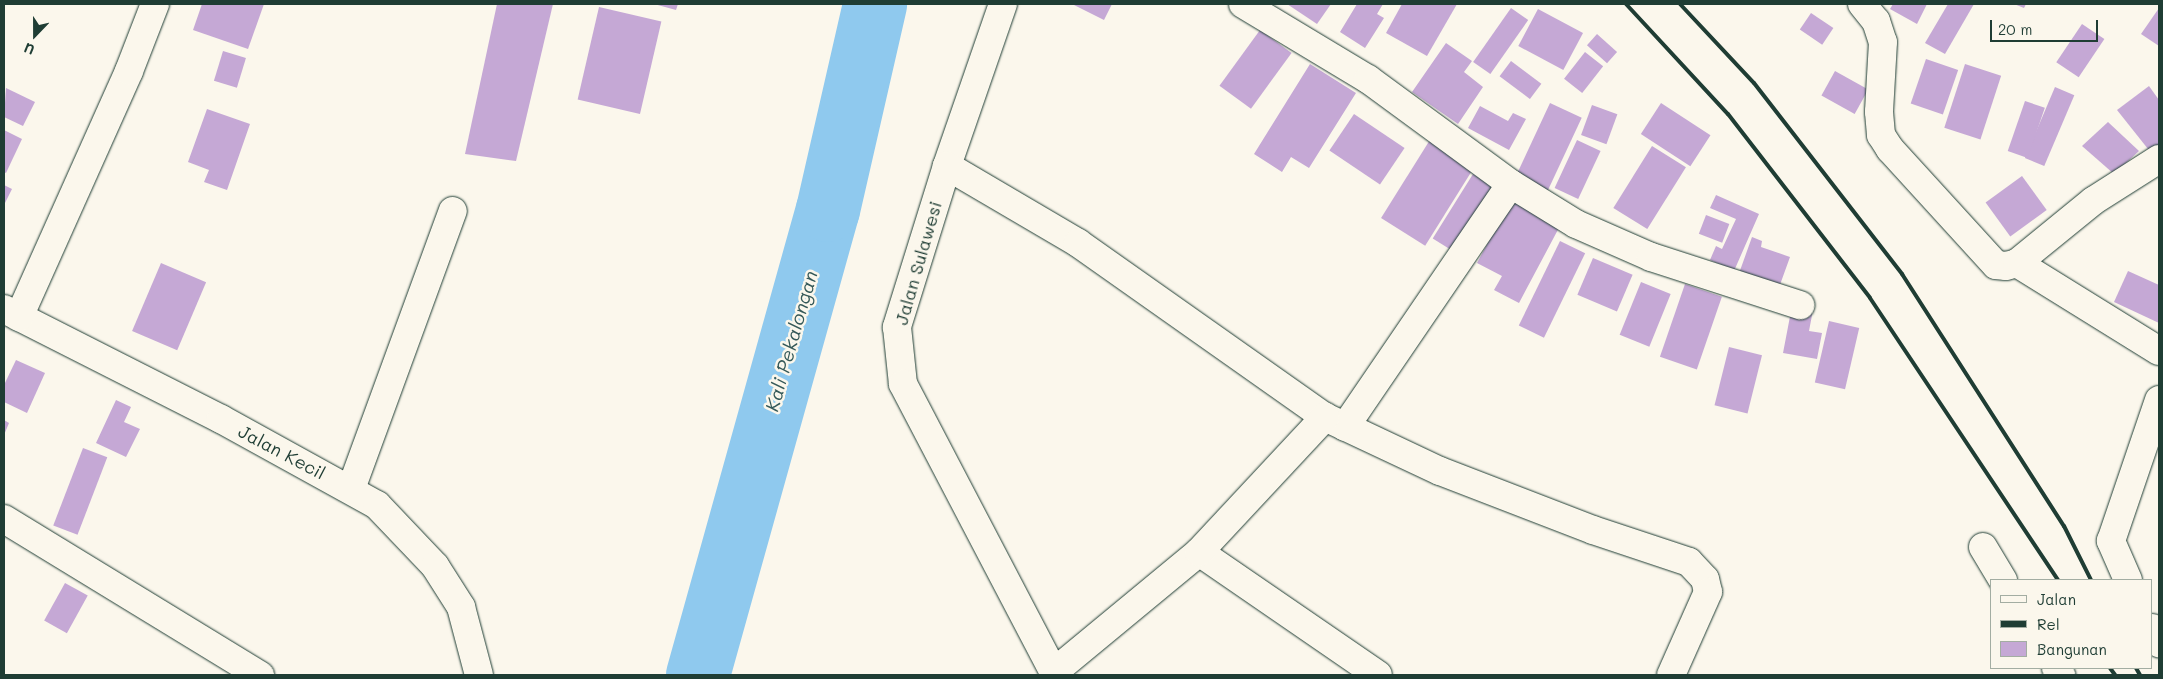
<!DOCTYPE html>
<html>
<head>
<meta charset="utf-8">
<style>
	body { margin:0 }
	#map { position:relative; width:2163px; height:679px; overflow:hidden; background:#fbf7ec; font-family:Mali,sans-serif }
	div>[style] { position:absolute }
	.river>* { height:64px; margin:-32px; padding:0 32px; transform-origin:32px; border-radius:32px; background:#8fc9ee }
	.building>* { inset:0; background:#c5a8d5; transform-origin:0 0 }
	.roads { filter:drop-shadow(0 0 1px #1f3d34) drop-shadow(0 0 1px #1f3d34) }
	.street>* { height:28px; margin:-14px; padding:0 14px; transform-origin:14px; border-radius:14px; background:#fbf7ec }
	.rail>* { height:4px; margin:-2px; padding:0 2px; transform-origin:2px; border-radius:2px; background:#1f3d34 }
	span { translate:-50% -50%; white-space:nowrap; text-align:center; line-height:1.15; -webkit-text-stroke:5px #fbf7ec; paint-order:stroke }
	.street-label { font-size:18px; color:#1f3d34 }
	.water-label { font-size:19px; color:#355959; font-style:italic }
	.frame { position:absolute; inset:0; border:5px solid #1f3d34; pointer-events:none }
	.legend { position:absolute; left:1990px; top:579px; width:162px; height:90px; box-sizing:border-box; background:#fbf7ec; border:1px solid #a3ada2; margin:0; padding:6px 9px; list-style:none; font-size:15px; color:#1f3d34 }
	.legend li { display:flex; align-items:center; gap:10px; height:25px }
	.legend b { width:25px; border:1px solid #a3ada2 }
	.north { position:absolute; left:10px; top:10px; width:50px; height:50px; -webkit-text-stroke:4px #fbf7ec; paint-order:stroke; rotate:202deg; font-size:14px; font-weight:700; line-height:20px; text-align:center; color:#1f3d34 }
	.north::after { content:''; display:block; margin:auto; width:18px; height:22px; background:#1f3d34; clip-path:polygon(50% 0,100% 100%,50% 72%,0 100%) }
	.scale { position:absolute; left:1990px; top:20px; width:108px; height:22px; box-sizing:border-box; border:2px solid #1f3d34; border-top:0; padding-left:6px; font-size:15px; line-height:18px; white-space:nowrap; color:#1f3d34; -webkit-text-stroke:4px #fbf7ec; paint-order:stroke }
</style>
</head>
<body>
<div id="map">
	<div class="river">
		<div style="left:698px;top:675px;width:483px;rotate:-74.4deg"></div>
		<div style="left:828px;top:210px;width:211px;rotate:-77.1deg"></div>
	</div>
	<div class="building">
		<div style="clip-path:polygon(202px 4px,264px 4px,248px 49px,193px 30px)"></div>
		<div style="clip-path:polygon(497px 4px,553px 4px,516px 161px,465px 154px)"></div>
		<div style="clip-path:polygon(654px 4px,678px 4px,676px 10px)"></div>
		<div style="clip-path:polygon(1072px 4px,1112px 4px,1104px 20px)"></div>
		<div style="clip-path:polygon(1287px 4px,1331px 4px,1317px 24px)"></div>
		<div style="clip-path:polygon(1357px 4px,1383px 4px,1377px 14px,1384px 18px,1365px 48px,1340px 32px)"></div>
		<div style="clip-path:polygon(1402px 4px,1457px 4px,1427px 56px,1386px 33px)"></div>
		<div style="clip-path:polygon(1893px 4px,1927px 4px,1917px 24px,1890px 9px)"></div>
		<div style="clip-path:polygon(1948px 4px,1974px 4px,1945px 54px,1925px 43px)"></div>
		<div style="clip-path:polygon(2014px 4px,2026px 4px,2024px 8px)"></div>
		<div style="left:599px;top:7px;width:64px;height:95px;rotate:13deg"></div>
		<div style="left:1511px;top:8px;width:21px;height:66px;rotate:35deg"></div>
		<div style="clip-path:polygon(2159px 8px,2159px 46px,2141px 34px)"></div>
		<div style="left:1538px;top:9px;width:51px;height:42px;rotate:28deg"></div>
		<div style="left:1811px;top:13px;width:27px;height:20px;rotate:34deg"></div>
		<div style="left:2082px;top:24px;width:27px;height:46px;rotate:34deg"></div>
		<div style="left:1260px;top:30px;width:39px;height:69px;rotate:36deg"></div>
		<div style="left:1597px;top:34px;width:27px;height:15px;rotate:42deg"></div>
		<div style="clip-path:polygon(1446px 43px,1472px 61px,1464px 72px,1483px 87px,1458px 124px,1412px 92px)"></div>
		<div style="left:223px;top:51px;width:24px;height:31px;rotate:17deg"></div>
		<div style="left:1585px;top:52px;width:23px;height:34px;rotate:38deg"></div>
		<div style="left:1926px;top:59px;width:34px;height:47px;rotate:19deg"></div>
		<div style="left:1511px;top:61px;width:38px;height:19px;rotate:37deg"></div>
		<div style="clip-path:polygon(1310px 64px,1356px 93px,1309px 168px,1291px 157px,1282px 172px,1254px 154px)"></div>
		<div style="left:1965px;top:64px;width:38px;height:67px;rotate:18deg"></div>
		<div style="left:1835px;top:71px;width:38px;height:28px;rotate:29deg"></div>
		<div style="clip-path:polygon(2149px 86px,2159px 100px,2159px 149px,2152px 154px,2117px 110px)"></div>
		<div style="left:2055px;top:87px;width:21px;height:77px;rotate:23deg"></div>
		<div style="clip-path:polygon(6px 88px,35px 102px,23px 126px,4px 117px)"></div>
		<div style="left:2025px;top:101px;width:21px;height:53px;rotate:19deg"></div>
		<div style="left:1550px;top:103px;width:35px;height:83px;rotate:25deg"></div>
		<div style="left:1661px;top:103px;width:59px;height:37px;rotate:33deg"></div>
		<div style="left:1592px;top:105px;width:27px;height:32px;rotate:20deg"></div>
		<div style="clip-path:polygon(1480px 106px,1508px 121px,1513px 113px,1526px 119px,1509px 150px,1468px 128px)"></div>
		<div style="clip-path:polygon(207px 109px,250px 124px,227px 190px,204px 182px,209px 170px,188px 162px)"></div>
		<div style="left:1354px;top:114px;width:61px;height:44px;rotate:34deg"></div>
		<div style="clip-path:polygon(2108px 122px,2139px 151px,2114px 174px,2082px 146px)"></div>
		<div style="clip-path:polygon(4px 130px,22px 139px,6px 173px,4px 172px)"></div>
		<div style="left:1433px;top:135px;width:52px;height:98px;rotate:32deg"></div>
		<div style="left:1577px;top:140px;width:26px;height:53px;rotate:25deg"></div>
		<div style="left:1652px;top:146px;width:40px;height:73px;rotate:32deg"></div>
		<div style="left:1473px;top:174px;width:28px;height:76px;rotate:32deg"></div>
		<div style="left:2022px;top:176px;width:42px;height:45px;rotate:54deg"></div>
		<div style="clip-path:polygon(4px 185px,12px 189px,4px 205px)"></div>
		<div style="clip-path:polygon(1716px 195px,1759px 214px,1734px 271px,1710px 260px,1716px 246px,1722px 249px,1736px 219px,1710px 208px)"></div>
		<div style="clip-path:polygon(1512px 198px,1561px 224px,1519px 303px,1494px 290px,1502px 276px,1477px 263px)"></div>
		<div style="left:1706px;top:215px;width:25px;height:20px;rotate:21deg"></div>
		<div style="clip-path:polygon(1752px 237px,1762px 241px,1761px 247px,1790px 257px,1777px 293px,1737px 279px)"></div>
		<div style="left:1560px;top:241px;width:28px;height:94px;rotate:26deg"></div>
		<div style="left:1593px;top:258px;width:43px;height:40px;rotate:23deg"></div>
		<div style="left:161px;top:263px;width:49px;height:74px;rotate:23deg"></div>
		<div style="clip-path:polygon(2128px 271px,2159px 285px,2159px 323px,2114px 302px)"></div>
		<div style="left:1641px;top:282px;width:32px;height:57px;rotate:22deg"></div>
		<div style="left:1685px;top:284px;width:39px;height:77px;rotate:19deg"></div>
		<div style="clip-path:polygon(1792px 306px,1813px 310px,1809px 331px,1822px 333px,1817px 359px,1783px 353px)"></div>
		<div style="left:1829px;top:321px;width:31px;height:63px;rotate:13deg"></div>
		<div style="left:1729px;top:347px;width:34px;height:60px;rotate:14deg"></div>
		<div style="clip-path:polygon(16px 360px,45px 373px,27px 413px,4px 402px,4px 385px)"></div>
		<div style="clip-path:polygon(116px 400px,131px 407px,124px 422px,140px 429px,126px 457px,96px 443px)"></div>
		<div style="clip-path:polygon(4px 420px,9px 423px,4px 435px)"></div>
		<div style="left:83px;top:448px;width:26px;height:83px;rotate:21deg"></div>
		<div style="left:65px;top:583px;width:26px;height:43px;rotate:29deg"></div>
	</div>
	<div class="roads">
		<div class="street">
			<div style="left:1003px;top:4px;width:171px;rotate:109.1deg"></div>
			<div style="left:947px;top:166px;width:169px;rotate:107.3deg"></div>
			<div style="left:897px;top:327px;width:57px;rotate:84deg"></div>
			<div style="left:903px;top:384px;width:328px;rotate:62.4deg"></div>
			<div style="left:1243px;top:4px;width:146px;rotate:31deg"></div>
			<div style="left:1368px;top:79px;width:177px;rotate:36.3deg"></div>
			<div style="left:1511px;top:184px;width:76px;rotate:31.6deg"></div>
			<div style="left:1576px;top:224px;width:82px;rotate:23.7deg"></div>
			<div style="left:1651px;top:257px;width:157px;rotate:17.9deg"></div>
			<div style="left:1862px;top:4px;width:22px;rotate:51deg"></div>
			<div style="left:1876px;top:21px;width:22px;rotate:72deg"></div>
			<div style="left:1883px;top:42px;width:70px;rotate:93.3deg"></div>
			<div style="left:1879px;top:112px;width:23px;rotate:85deg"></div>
			<div style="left:1881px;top:135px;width:17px;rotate:57deg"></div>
			<div style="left:1890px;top:149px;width:157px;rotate:47.6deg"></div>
			<div style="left:1996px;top:265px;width:10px;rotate:6deg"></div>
			<div style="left:2006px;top:266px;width:11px;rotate:-15deg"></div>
			<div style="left:2017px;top:263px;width:98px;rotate:-39.2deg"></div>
			<div style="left:2093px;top:201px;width:78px;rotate:-32.5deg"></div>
			<div style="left:947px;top:166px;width:152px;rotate:30.4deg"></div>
			<div style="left:1078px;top:243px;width:302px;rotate:35.2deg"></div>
			<div style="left:1325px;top:417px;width:127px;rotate:25.2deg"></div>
			<div style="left:1440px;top:471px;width:164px;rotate:21.1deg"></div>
			<div style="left:1593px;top:530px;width:101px;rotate:18.4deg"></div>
			<div style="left:1689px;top:562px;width:23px;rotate:47deg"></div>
			<div style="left:1705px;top:579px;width:13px;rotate:77deg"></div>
			<div style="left:1708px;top:592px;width:91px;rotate:114deg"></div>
			<div style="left:2017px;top:263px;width:167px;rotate:31.8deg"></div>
			<div style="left:4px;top:309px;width:243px;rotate:26.9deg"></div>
			<div style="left:221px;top:419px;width:178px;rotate:28.9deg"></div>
			<div style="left:377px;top:505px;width:84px;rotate:46.4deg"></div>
			<div style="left:435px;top:566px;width:49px;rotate:57.6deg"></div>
			<div style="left:461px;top:607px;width:70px;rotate:75.2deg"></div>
			<div style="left:19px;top:317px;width:269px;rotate:-65.9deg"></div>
			<div style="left:129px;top:71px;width:72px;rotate:-68.8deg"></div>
			<div style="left:1345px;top:427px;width:294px;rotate:-55.7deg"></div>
			<div style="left:351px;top:489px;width:296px;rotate:-69.9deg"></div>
			<div style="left:4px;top:519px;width:300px;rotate:31.4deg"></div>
			<div style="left:1983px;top:547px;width:39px;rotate:59deg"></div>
			<div style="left:1199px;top:552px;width:217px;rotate:34.5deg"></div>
			<div style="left:2128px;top:580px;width:43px;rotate:-113.6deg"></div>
			<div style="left:2111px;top:541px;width:149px;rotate:-71.2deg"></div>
			<div style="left:2152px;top:628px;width:17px;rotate:65deg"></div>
			<div style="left:2056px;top:668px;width:9px;rotate:54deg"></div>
			<div style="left:1054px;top:672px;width:188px;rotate:-39.6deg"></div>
			<div style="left:1199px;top:552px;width:185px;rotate:-47deg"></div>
		</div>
	</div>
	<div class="rail">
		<div style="left:1626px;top:4px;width:150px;rotate:47.2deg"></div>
		<div style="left:1728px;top:114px;width:232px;rotate:52.3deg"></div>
		<div style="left:1870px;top:298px;width:339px;rotate:56.3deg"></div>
		<div style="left:1680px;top:4px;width:108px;rotate:46.9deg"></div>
		<div style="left:1754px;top:83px;width:242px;rotate:52.2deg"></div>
		<div style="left:1902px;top:274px;width:300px;rotate:57.3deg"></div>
		<div style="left:2064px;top:526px;width:60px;rotate:63.4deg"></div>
		<div style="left:2110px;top:668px;width:9px;rotate:54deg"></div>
		<div style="left:2136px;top:668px;width:8px;rotate:60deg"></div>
	</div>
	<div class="street-label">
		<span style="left:918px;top:263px;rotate:-74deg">Jalan Sulawesi</span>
		<span style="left:282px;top:452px;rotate:28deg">Jalan Kecil</span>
	</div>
	<div class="water-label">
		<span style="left:791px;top:341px;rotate:-74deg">Kali Pekalongan</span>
	</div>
	<div class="frame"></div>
	<ul class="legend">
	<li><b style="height:6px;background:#fbf7ec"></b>Jalan</li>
	<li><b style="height:6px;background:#1f3d34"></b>Rel</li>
	<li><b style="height:14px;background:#c5a8d5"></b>Bangunan</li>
	</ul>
	<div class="north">U</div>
	<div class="scale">20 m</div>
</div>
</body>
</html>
